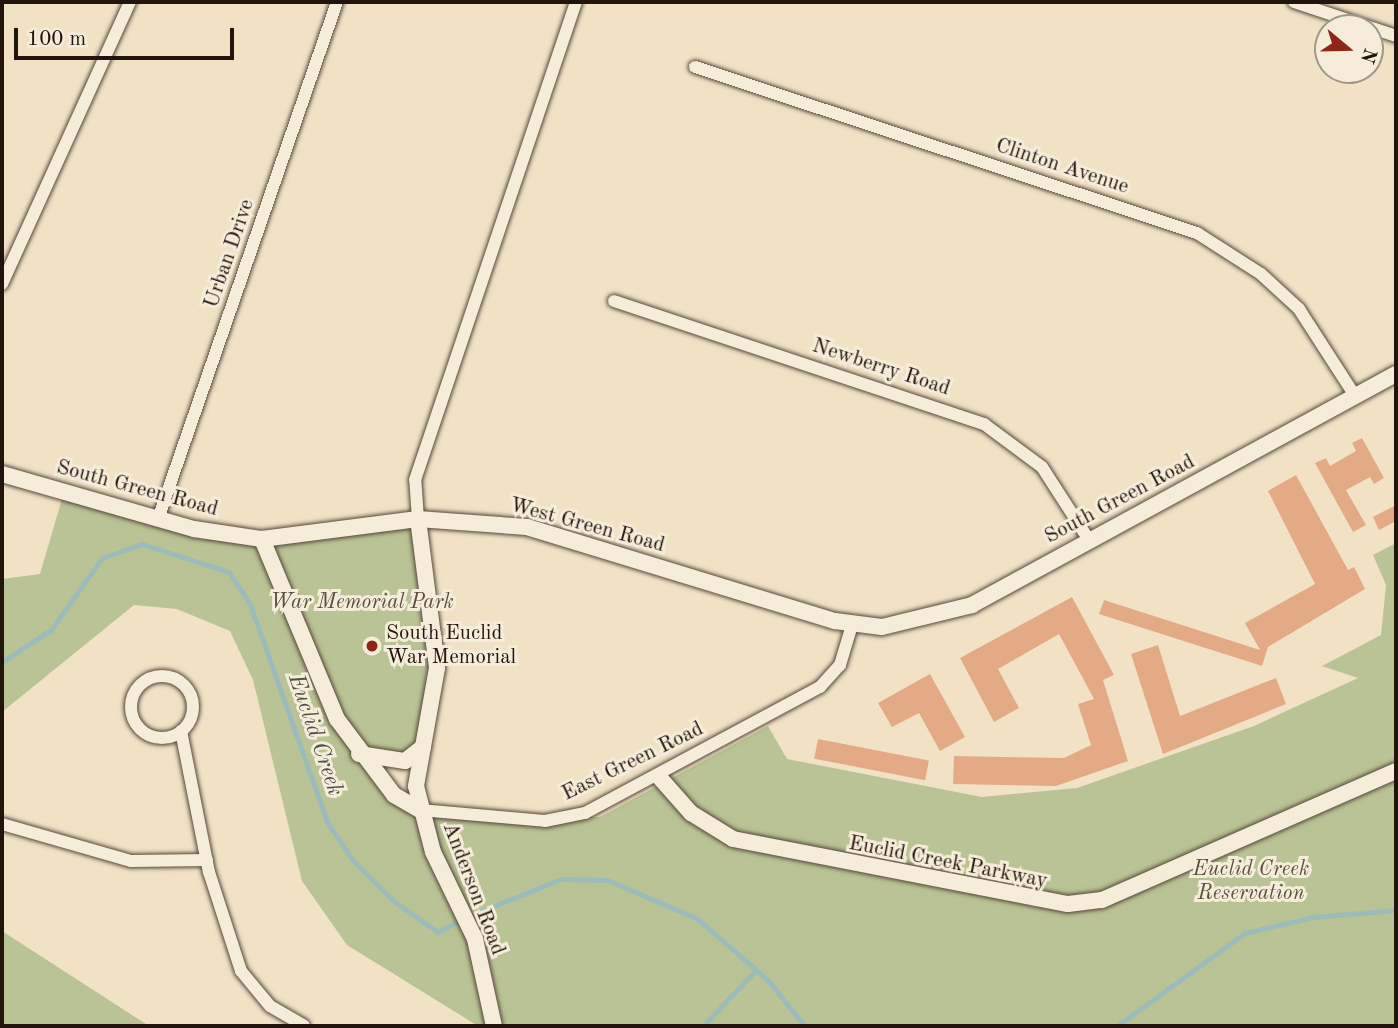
<!DOCTYPE html>
<html>
<head>
<meta charset="utf-8">
<style>
	body { margin:0 }
	#map { position:relative; width:1398px; height:1028px; overflow:hidden; background:#f1e2c6; font-family:"Old Standard TT",serif }
	div>[style] { position:absolute }
	.green>* { inset:0; background:#bac395 }
	.stream>* { height:4.5px; margin:-2.25px; padding:0 2.25px; transform-origin:2.25px; border-radius:2.25px; background:#9cbcbb }
	.building>* { inset:0; background:#e3aa85; transform-origin:0 0 }
	.roads { filter:drop-shadow(0 0 2px #55483a) drop-shadow(0 0 2px #55483a) }
	.street>* { height:12px; margin:-6px; padding:0 6px; transform-origin:6px; border-radius:6px; background:#f6ecda }
	.street>.ring { margin:-6px; padding:0; box-sizing:content-box; background:none; border:12px solid #f6ecda; border-radius:50% }
	.secondary>* { height:16px; margin:-8px; padding:0 8px; transform-origin:8px; border-radius:8px; background:#f6ecda }
	.dots>* { width:19px; height:19px; translate:-50% -50%; box-sizing:border-box; border:4px solid #f6ecda; border-radius:50% }
	span { translate:-50% -50%; white-space:nowrap; text-align:center; line-height:1.15; -webkit-text-stroke:6px #f6ecda; paint-order:stroke }
	.street-label { font-size:21px; color:#21140c }
	.park-label { font-size:21px; color:#57513c; font-style:italic }
	.poi-label { font-size:21px; color:#21140c }
	.left { translate:0 -50%; text-align:left }
	.water-label { font-size:23px; color:#4c4f49; font-style:italic }
	.frame { position:absolute; inset:0; border:4px solid #21140c; pointer-events:none }
	.north { position:absolute; left:1314px; top:14px; width:70px; height:70px; box-sizing:border-box; background:#f6ecda; border:2px solid #a19688; border-radius:50%; rotate:109deg; font-size:19px; font-weight:700; line-height:28px; text-align:center; color:#21140c }
	.north::after { content:''; display:block; margin:auto; width:24px; height:32px; background:#8f2418; clip-path:polygon(50% 0,100% 100%,50% 72%,0 100%) }
	.scale { position:absolute; left:14px; top:28px; width:220px; height:32px; box-sizing:border-box; border:4px solid #21140c; border-top:0; padding-left:9px; font-size:21px; line-height:24px; white-space:nowrap; color:#21140c; -webkit-text-stroke:5px #f6ecda; paint-order:stroke }
</style>
</head>
<body>
<div id="map">
	<div class="green">
		<div style="clip-path:polygon(64px 492px,230px 536px,418px 519px,437px 638px,414px 756px,368px 759px,403px 803px,500px 818px,600px 817px,768px 726px,787px 759px,982px 797px,1077px 788px,1254px 726px,1358px 678px,1322px 666px,1381px 635px,1386px 585px,1373px 555px,1396px 543px,1396px 1026px,478px 1026px,347px 945px,302px 881px,253px 680px,230px 631px,177px 609px,134px 605px,2px 712px,2px 579px,40px 574px)"></div>
		<div style="clip-path:polygon(2px 931px,149px 1026px,2px 1024px)"></div>
	</div>
	<div class="stream">
		<div style="left:2px;top:662px;width:59px;rotate:-33.1deg"></div>
		<div style="left:51px;top:630px;width:88px;rotate:-54.7deg"></div>
		<div style="left:102px;top:558px;width:42px;rotate:-19.3deg"></div>
		<div style="left:142px;top:544px;width:91px;rotate:17.8deg"></div>
		<div style="left:229px;top:572px;width:37px;rotate:56deg"></div>
		<div style="left:250px;top:603px;width:233px;rotate:70.5deg"></div>
		<div style="left:328px;top:823px;width:45px;rotate:56deg"></div>
		<div style="left:353px;top:860px;width:58px;rotate:45deg"></div>
		<div style="left:394px;top:901px;width:54px;rotate:35.2deg"></div>
		<div style="left:438px;top:932px;width:26px;rotate:-28deg"></div>
		<div style="left:469px;top:916px;width:99px;rotate:-21.9deg"></div>
		<div style="left:561px;top:879px;width:47px;rotate:1.2deg"></div>
		<div style="left:608px;top:880px;width:98px;rotate:23.4deg"></div>
		<div style="left:698px;top:919px;width:94px;rotate:41.1deg"></div>
		<div style="left:769px;top:981px;width:58px;rotate:51.3deg"></div>
		<div style="left:703px;top:1026px;width:76px;rotate:-46.6deg"></div>
		<div style="left:1117px;top:1026px;width:158px;rotate:-36deg"></div>
		<div style="left:1245px;top:933px;width:71px;rotate:-13.1deg"></div>
		<div style="left:1314px;top:917px;width:82px;rotate:-4.9deg"></div>
	</div>
	<div class="building">
		<div style="clip-path:polygon(1362px 438px,1384px 478px,1374px 484px,1370px 477px,1346px 490px,1366px 525px,1353px 532px,1315px 463px,1326px 458px,1330px 466px,1356px 451px,1352px 443px)"></div>
		<div style="clip-path:polygon(1296px 475px,1348px 570px,1354px 567px,1365px 589px,1268px 647px,1262px 666px,1099px 614px,1104px 600px,1260px 650px,1245px 623px,1315px 584px,1268px 491px)"></div>
		<div style="clip-path:polygon(1396px 505px,1396px 521px,1379px 530px,1373px 517px)"></div>
		<div style="clip-path:polygon(1072px 597px,1114px 675px,1103px 680px,1128px 761px,1056px 786px,953px 784px,954px 756px,1064px 758px,1091px 745px,1078px 704px,1094px 699px,1059px 634px,998px 669px,1019px 708px,994px 722px,960px 658px)"></div>
		<div style="clip-path:polygon(1158px 645px,1180px 716px,1276px 678px,1286px 704px,1163px 754px,1131px 654px)"></div>
		<div style="clip-path:polygon(930px 674px,965px 737px,940px 751px,919px 713px,892px 727px,878px 703px)"></div>
		<div style="left:818px;top:739px;width:113px;height:20px;rotate:11deg"></div>
	</div>
	<div class="roads">
		<div class="street">
			<div style="left:1294px;top:2px;width:108px;rotate:18.4deg"></div>
			<div style="left:695px;top:67px;width:529px;rotate:18.3deg"></div>
			<div style="left:1197px;top:233px;width:76px;rotate:32.6deg"></div>
			<div style="left:1261px;top:274px;width:52px;rotate:42.6deg"></div>
			<div style="left:1299px;top:309px;width:103px;rotate:57.2deg"></div>
			<div style="left:2px;top:284px;width:310px;rotate:-65.6deg"></div>
			<div style="left:614px;top:301px;width:390px;rotate:18.4deg"></div>
			<div style="left:984px;top:424px;width:72px;rotate:36.6deg"></div>
			<div style="left:1042px;top:467px;width:87px;rotate:57.2deg"></div>
			<div style="left:158px;top:519px;width:547px;rotate:-70.9deg"></div>
			<div style="left:418px;top:519px;width:39px;rotate:-94deg"></div>
			<div style="left:415px;top:480px;width:504px;rotate:-71.39deg"></div>
			<div class="ring" style="left:131px;top:676px;width:50px;height:50px"></div>
			<div style="left:181px;top:731px;width:144px;rotate:78.8deg"></div>
			<div style="left:209px;top:872px;width:104px;rotate:72.1deg"></div>
			<div style="left:241px;top:971px;width:45px;rotate:50.4deg"></div>
			<div style="left:270px;top:1006px;width:39px;rotate:30deg"></div>
			<div style="left:420px;top:810px;width:125px;rotate:5deg"></div>
			<div style="left:545px;top:821px;width:41px;rotate:-11.3deg"></div>
			<div style="left:585px;top:813px;width:267px;rotate:-28.2deg"></div>
			<div style="left:820px;top:687px;width:30px;rotate:-48deg"></div>
			<div style="left:840px;top:665px;width:42px;rotate:-73.3deg"></div>
			<div style="left:2px;top:824px;width:134px;rotate:16deg"></div>
			<div style="left:131px;top:861px;width:76px;rotate:-0.8deg"></div>
		</div>
		<div class="secondary">
			<div style="left:2px;top:474px;width:200px;rotate:16deg"></div>
			<div style="left:194px;top:529px;width:69px;rotate:8.4deg"></div>
			<div style="left:262px;top:539px;width:157px;rotate:-7.3deg"></div>
			<div style="left:418px;top:519px;width:109px;rotate:4.2deg"></div>
			<div style="left:527px;top:527px;width:322px;rotate:17deg"></div>
			<div style="left:835px;top:621px;width:47px;rotate:7.3deg"></div>
			<div style="left:882px;top:627px;width:93px;rotate:-13.7deg"></div>
			<div style="left:972px;top:605px;width:483px;rotate:-28.6deg"></div>
			<div style="left:418px;top:519px;width:150px;rotate:82.7deg"></div>
			<div style="left:437px;top:668px;width:120px;rotate:100.1deg"></div>
			<div style="left:416px;top:786px;width:68px;rotate:75.6deg"></div>
			<div style="left:433px;top:852px;width:97px;rotate:64.2deg"></div>
			<div style="left:475px;top:939px;width:89px;rotate:77.7deg"></div>
			<div style="left:262px;top:539px;width:195px;rotate:67.4deg"></div>
			<div style="left:337px;top:719px;width:95px;rotate:53.1deg"></div>
			<div style="left:394px;top:795px;width:30px;rotate:30deg"></div>
			<div style="left:359px;top:754px;width:47px;rotate:8.7deg"></div>
			<div style="left:405px;top:761px;width:23px;rotate:-38deg"></div>
			<div style="left:660px;top:778px;width:47px;rotate:48.5deg"></div>
			<div style="left:691px;top:813px;width:49px;rotate:31.8deg"></div>
			<div style="left:733px;top:839px;width:341px;rotate:11deg"></div>
			<div style="left:1068px;top:904px;width:34px;rotate:-7deg"></div>
			<div style="left:1102px;top:900px;width:321px;rotate:-23.7deg"></div>
		</div>
	</div>
	<div class="dots">
		<div style="left:372px;top:646px;background:#8f2418"></div>
	</div>
	<div class="street-label">
		<span style="left:1062px;top:167px;rotate:18deg">Clinton Avenue</span>
		<span style="left:230px;top:254px;rotate:-71deg">Urban Drive</span>
		<span style="left:881px;top:368px;rotate:18deg">Newberry Road</span>
		<span style="left:137px;top:489px;rotate:15deg">South Green Road</span>
		<span style="left:1120px;top:500px;rotate:-28deg">South Green Road</span>
		<span style="left:587px;top:526px;rotate:15deg">West Green Road</span>
		<span style="left:633px;top:762px;rotate:-26deg">East Green Road</span>
		<span style="left:948px;top:863px;rotate:11deg">Euclid Creek Parkway</span>
		<span style="left:473px;top:889px;rotate:69deg">Anderson Road</span>
	</div>
	<div class="park-label">
		<span style="left:362px;top:603px">War Memorial Park</span>
		<span style="left:1251px;top:882px">Euclid Creek<br>Reservation</span>
	</div>
	<div class="poi-label">
		<span class="left" style="left:386px;top:646px">South Euclid<br>War Memorial</span>
	</div>
	<div class="water-label">
		<span style="left:315px;top:735px;rotate:71deg">Euclid Creek</span>
	</div>
	<div class="frame"></div>
	<div class="north">N</div>
	<div class="scale">100 m</div>
</div>
</body>
</html>
